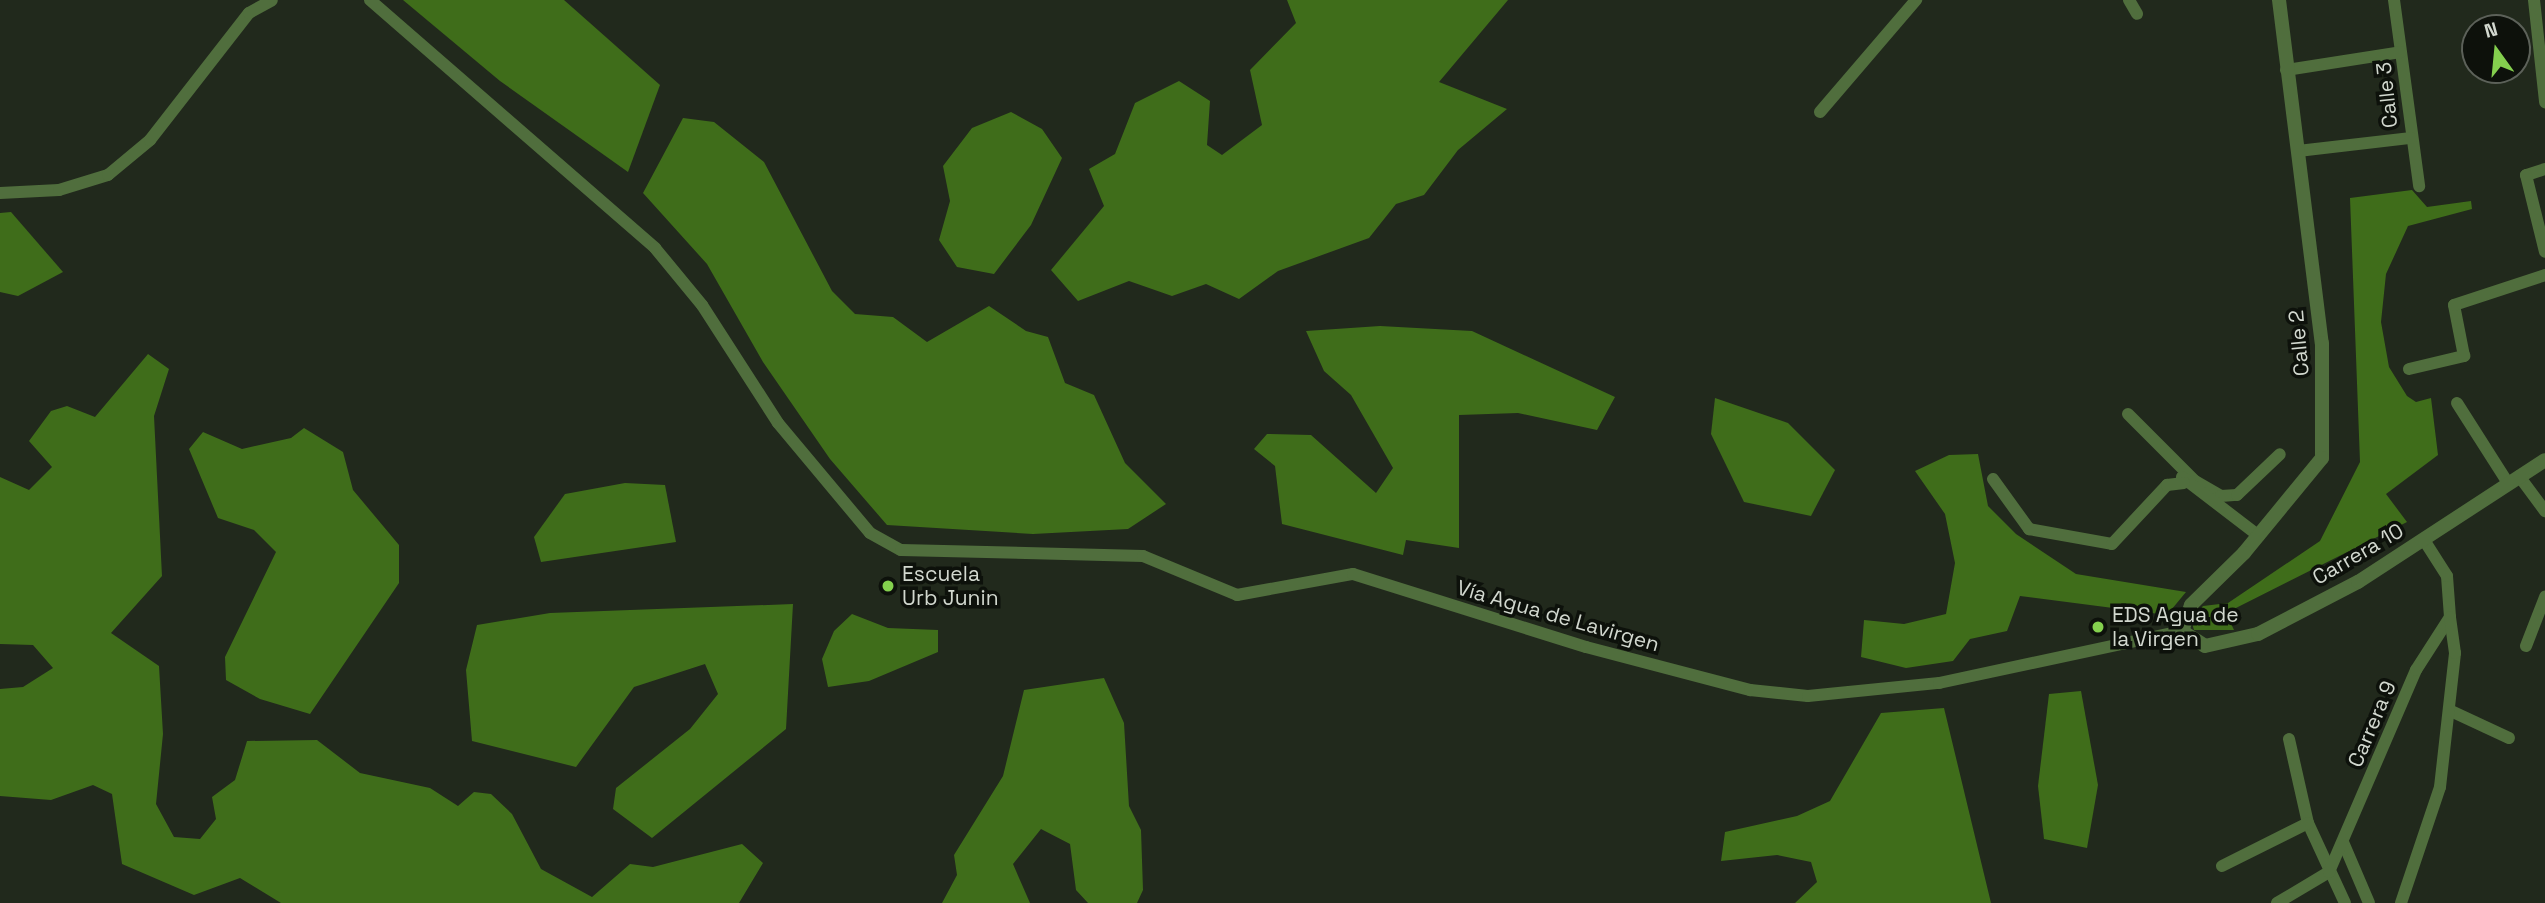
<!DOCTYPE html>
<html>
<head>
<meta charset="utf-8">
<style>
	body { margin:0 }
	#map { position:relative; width:2545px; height:903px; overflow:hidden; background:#21291c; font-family:"Space Grotesk",sans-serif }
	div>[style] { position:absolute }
	.forest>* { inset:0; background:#3f6d1a }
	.minor>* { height:12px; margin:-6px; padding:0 6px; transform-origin:6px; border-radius:6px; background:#506e3d }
	.tertiary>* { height:14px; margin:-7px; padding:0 7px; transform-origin:7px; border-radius:7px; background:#506e3d }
	.dots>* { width:19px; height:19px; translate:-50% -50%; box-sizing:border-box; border:4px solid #0d110b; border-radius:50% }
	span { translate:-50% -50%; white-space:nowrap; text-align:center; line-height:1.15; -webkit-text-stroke:7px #0d110b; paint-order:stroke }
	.street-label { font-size:21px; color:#d2d8cf }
	.poi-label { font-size:21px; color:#d2d8cf }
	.left { translate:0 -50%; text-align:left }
	.north { position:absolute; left:2461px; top:14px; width:70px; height:70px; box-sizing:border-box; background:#0d110b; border:2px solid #5c6159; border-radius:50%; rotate:345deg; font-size:19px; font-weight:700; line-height:28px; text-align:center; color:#d2d8cf }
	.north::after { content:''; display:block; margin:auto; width:24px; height:32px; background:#84d04e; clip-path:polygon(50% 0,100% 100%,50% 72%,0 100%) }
</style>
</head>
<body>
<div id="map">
	<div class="forest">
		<div style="clip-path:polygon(403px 0,564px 0,660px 85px,628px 172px,500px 81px)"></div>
		<div style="clip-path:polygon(1287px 0,1508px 0,1439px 82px,1507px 109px,1458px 150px,1424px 195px,1396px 204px,1369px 238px,1278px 271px,1239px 299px,1206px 284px,1172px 296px,1129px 281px,1078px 301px,1051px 270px,1104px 206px,1089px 169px,1115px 154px,1135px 103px,1179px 81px,1210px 101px,1207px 145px,1222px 155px,1262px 125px,1250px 70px,1296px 23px)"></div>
		<div style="clip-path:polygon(1011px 112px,1042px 129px,1062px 158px,1031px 225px,994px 274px,957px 267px,939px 240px,950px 201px,943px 166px,972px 128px)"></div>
		<div style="clip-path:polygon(683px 118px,714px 122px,764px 162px,832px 291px,855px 314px,893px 317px,927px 342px,989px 306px,1026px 331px,1048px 337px,1065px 383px,1094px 395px,1125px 463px,1166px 504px,1128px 529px,1033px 534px,887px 525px,830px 459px,763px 362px,707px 264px,643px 193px)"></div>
		<div style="clip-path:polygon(2412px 190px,2427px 207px,2471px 201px,2472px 209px,2408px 226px,2386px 274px,2381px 322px,2389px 367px,2407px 396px,2416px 402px,2431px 398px,2438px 455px,2386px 494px,2407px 522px,2226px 613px,2234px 630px,2194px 630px,2191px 620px,2203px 606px,2228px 603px,2320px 541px,2360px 462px,2350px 198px)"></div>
		<div style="clip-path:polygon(11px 212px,63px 272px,18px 296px,0 292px,0 213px)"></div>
		<div style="clip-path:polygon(1380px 326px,1472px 331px,1615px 397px,1597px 430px,1518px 413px,1459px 415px,1459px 548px,1406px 540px,1403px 555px,1282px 524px,1275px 466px,1254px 449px,1267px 434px,1311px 435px,1376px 493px,1393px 468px,1351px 395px,1324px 371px,1306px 331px)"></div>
		<div style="clip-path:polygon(148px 354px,169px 369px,154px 416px,162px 576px,111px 633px,159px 666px,163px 734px,156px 804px,174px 837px,200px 839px,216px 819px,212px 797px,235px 780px,247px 741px,317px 740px,360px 773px,430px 788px,458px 806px,474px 792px,491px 794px,512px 814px,541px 869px,592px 897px,630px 864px,653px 867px,742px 844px,763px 863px,739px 903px,281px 903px,240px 878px,194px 895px,122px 864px,112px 794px,93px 785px,51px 800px,0 796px,0 689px,23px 687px,53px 668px,33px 645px,0 644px,0 477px,29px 490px,52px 467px,29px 441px,51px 411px,67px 406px,95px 417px)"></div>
		<div style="clip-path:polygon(1715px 398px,1788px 423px,1835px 470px,1811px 516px,1744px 502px,1711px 434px)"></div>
		<div style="clip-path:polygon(304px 428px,343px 452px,353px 490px,399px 545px,399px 583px,310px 714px,260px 699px,226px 680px,225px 657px,276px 552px,254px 530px,218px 518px,189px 449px,203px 432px,242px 449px,291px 438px)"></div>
		<div style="clip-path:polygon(1978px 454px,1988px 506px,2016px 534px,2076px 574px,2186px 592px,2167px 615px,2020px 596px,2007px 631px,1970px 639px,1953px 661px,1906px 668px,1861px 657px,1864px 620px,1904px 624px,1946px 614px,1955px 563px,1945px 514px,1915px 471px,1949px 455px)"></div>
		<div style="clip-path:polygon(625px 483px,665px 485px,676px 542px,541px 562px,534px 537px,565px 494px)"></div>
		<div style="clip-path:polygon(793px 604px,786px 729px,652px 838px,613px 809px,616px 788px,690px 729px,718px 694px,705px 664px,634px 687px,576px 767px,472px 741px,466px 670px,477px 625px,550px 613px)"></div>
		<div style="clip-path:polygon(852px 614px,888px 628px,938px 630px,938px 652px,869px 681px,828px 687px,822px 659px,834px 631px)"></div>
		<div style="clip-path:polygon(1104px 678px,1124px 723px,1129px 806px,1141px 830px,1143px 890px,1137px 903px,1088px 903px,1076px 890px,1070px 844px,1041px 829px,1013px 864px,1030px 903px,942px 903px,957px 875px,954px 855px,1003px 776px,1024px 690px)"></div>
		<div style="clip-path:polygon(2081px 691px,2098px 785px,2087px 848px,2044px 839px,2038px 786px,2049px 694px)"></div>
		<div style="clip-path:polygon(1944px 708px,1991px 903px,1795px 903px,1817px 882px,1811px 862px,1777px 855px,1721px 861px,1725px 832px,1797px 816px,1830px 801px,1881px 713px)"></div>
	</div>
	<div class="minor">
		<div style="left:370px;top:0;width:378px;rotate:41deg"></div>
		<div style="left:655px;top:248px;width:74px;rotate:50.5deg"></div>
		<div style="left:702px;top:305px;width:140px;rotate:57.2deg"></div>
		<div style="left:778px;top:423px;width:143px;rotate:50.1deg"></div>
		<div style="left:870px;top:533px;width:35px;rotate:29deg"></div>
		<div style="left:901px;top:550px;width:242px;rotate:1.4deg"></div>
		<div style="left:1143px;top:556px;width:102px;rotate:22.5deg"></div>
		<div style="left:1237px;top:595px;width:118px;rotate:-10.3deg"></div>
		<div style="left:1353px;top:574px;width:244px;rotate:17.4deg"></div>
		<div style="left:1586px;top:647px;width:170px;rotate:14.7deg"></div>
		<div style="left:1750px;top:690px;width:58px;rotate:5.9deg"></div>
		<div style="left:1808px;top:696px;width:132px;rotate:-5.7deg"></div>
		<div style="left:1939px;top:683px;width:249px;rotate:-12.1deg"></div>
		<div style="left:2129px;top:0;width:16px;rotate:60deg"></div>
		<div style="left:2394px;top:0;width:188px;rotate:82.3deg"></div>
		<div style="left:2534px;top:0;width:103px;rotate:83.8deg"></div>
		<div style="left:2286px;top:70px;width:116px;rotate:-8.9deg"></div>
		<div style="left:1820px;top:112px;width:148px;rotate:-49.4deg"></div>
		<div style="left:2298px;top:151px;width:114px;rotate:-6.6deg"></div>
		<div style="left:2545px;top:169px;width:20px;rotate:162deg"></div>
		<div style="left:2526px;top:175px;width:79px;rotate:76.1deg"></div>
		<div style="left:0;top:193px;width:59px;rotate:-2.9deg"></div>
		<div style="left:59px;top:190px;width:51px;rotate:-17deg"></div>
		<div style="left:108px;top:175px;width:55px;rotate:-39.8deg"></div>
		<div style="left:150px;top:140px;width:161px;rotate:-52.1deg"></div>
		<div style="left:249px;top:13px;width:26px;rotate:-29deg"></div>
		<div style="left:2409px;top:369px;width:57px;rotate:-13.3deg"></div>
		<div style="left:2464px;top:356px;width:52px;rotate:-101.1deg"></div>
		<div style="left:2454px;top:305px;width:96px;rotate:-18.2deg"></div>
		<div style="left:2457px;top:403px;width:95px;rotate:57.5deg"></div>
		<div style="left:2128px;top:414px;width:95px;rotate:45deg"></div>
		<div style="left:2195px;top:481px;width:30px;rotate:30deg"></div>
		<div style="left:2221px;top:496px;width:16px;rotate:-4deg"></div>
		<div style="left:2237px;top:495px;width:59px;rotate:-43.6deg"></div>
		<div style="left:2519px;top:476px;width:44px;rotate:53.4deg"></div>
		<div style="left:2182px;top:477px;width:97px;rotate:37.5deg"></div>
		<div style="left:1993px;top:479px;width:62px;rotate:54.2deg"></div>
		<div style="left:2029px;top:529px;width:84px;rotate:10.2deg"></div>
		<div style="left:2112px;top:544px;width:81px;rotate:-47deg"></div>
		<div style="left:2167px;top:485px;width:17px;rotate:-7deg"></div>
		<div style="left:2526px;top:646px;width:53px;rotate:-68.8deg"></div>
		<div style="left:2451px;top:711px;width:64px;rotate:25deg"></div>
		<div style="left:2289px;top:739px;width:86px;rotate:77.3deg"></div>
		<div style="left:2308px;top:823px;width:88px;rotate:65.2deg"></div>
		<div style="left:2343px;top:842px;width:66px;rotate:66.9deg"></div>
		<div style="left:2222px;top:866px;width:96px;rotate:-26.6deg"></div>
		<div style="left:2277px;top:903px;width:61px;rotate:-30.8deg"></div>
		<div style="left:2329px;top:872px;width:220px;rotate:-66.7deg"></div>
		<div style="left:2416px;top:670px;width:63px;rotate:-57.3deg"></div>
		<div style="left:2450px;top:617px;width:41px;rotate:-94.2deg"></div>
		<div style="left:2447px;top:576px;width:43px;rotate:-122.6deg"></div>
		<div style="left:2401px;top:903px;width:122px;rotate:-71.4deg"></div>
		<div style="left:2440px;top:787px;width:135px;rotate:-83.6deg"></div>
		<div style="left:2455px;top:653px;width:36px;rotate:-98deg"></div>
	</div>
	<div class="tertiary">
		<div style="left:2279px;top:0;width:346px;rotate:82.9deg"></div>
		<div style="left:2322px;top:343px;width:115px;rotate:90deg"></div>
		<div style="left:2322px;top:458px;width:123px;rotate:129.4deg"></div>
		<div style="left:2244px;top:553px;width:74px;rotate:135.5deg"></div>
		<div style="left:2191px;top:605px;width:28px;rotate:109deg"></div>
		<div style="left:2182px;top:631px;width:27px;rotate:33deg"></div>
		<div style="left:2205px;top:646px;width:54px;rotate:-12.8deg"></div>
		<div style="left:2258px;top:634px;width:113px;rotate:-27.5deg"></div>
		<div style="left:2358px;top:582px;width:223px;rotate:-33.1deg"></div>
	</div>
	<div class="dots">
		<div style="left:888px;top:586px;background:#84d04e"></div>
		<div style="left:2098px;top:627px;background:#84d04e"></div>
	</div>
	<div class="street-label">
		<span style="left:2387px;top:95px;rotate:-96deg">Calle 3</span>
		<span style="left:2299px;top:343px;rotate:-95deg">Calle 2</span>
		<span style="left:2358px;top:554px;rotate:-30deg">Carrera 10</span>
		<span style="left:1558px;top:616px;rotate:16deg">Vía Agua de Lavirgen</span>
		<span style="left:2372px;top:724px;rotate:-67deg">Carrera 9</span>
	</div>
	<div class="poi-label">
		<span class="left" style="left:902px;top:586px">Escuela<br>Urb Junin</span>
		<span class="left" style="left:2112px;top:627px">EDS Agua de<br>la Virgen</span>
	</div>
	<div class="north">N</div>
</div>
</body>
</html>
